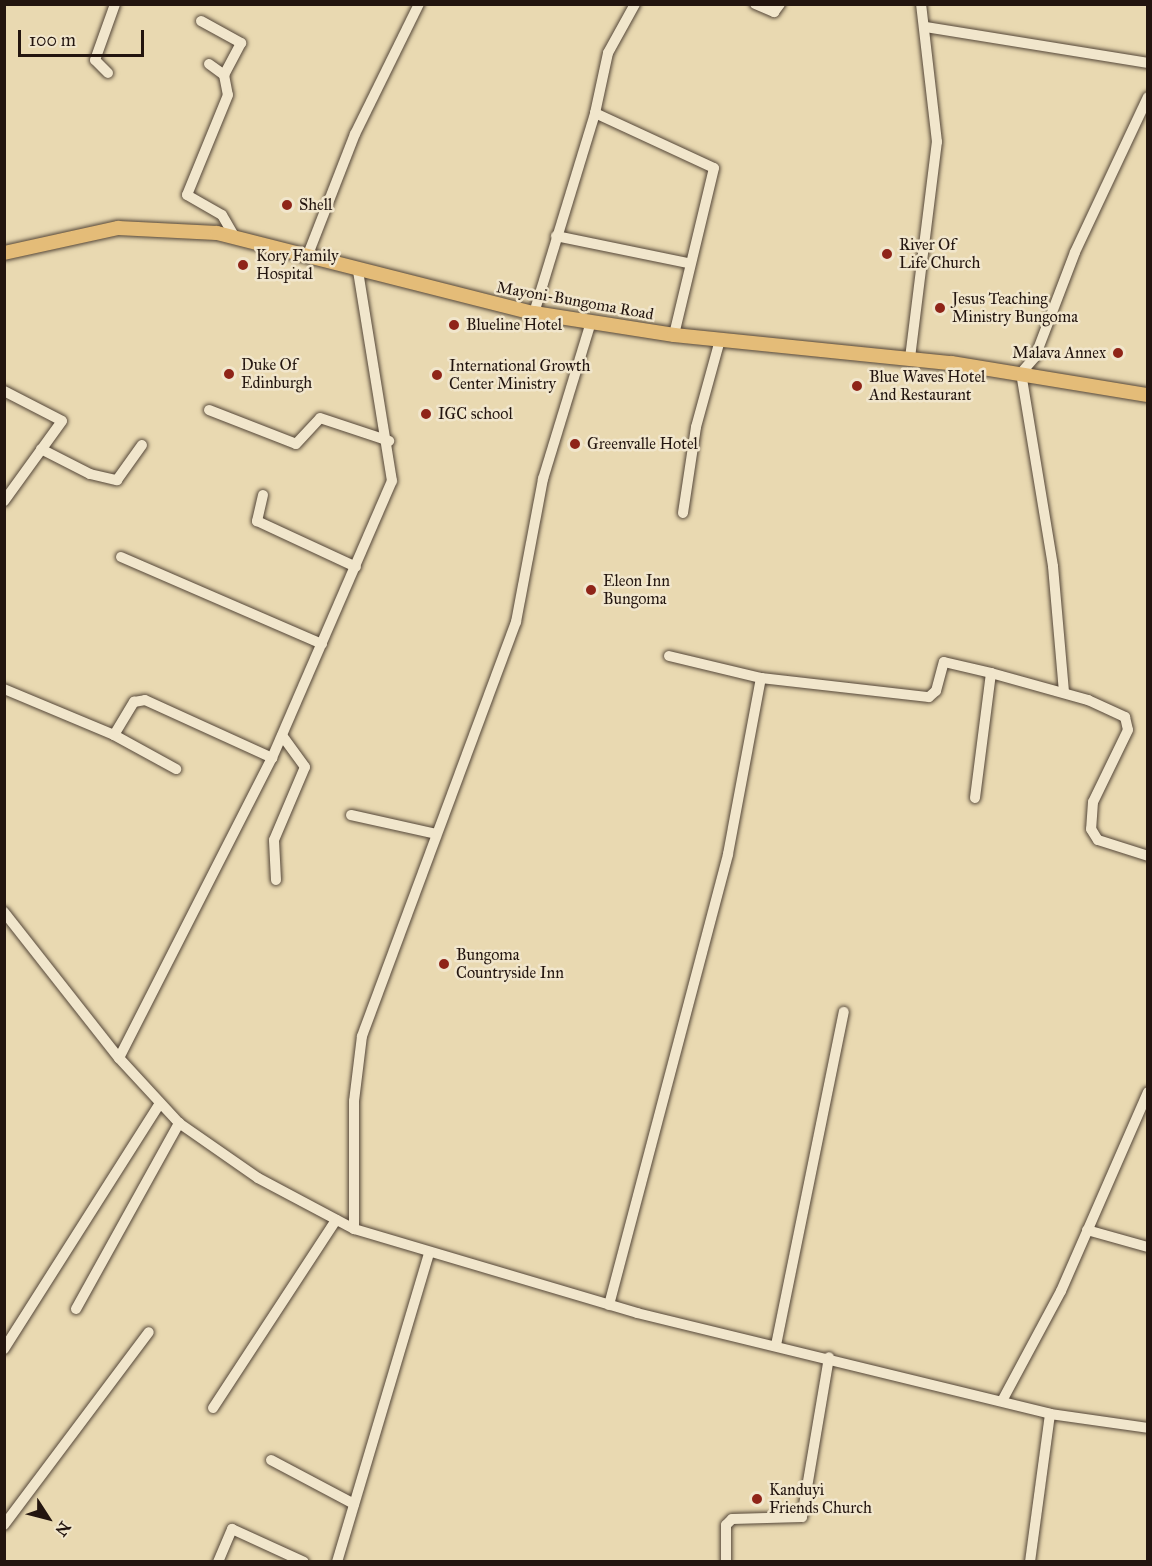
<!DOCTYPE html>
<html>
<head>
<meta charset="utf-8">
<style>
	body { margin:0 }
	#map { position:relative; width:1152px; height:1566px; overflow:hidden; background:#e9d9b1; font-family:"IM FELL Great Primer",serif }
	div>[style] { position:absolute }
	.roads { filter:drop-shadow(0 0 2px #544638) drop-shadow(0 0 2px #544638) }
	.minor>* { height:10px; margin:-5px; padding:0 5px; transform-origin:5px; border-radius:5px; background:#f1e6cc }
	.major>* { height:14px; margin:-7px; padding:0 7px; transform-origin:7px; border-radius:7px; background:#e4bc78 }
	.dots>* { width:16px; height:16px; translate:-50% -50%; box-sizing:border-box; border:3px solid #f1e6cc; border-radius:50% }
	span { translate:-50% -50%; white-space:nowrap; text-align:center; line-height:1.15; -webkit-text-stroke:5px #f1e6cc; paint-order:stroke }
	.poi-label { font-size:16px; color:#23150f }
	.left { translate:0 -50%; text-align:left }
	.right { translate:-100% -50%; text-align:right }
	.street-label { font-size:16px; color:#23150f }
	.frame { position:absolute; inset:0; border:6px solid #23150f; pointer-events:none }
	.north { position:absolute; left:18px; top:1488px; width:60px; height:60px; -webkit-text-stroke:4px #f1e6cc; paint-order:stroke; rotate:126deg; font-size:16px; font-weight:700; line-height:24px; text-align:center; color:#23150f }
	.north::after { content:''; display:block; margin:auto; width:21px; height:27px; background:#23150f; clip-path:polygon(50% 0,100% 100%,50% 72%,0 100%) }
	.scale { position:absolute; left:18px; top:30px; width:126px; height:27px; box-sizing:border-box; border:3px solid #23150f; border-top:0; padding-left:8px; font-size:18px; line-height:21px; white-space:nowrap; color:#23150f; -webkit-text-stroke:4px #f1e6cc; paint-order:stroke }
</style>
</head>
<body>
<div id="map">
	<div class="roads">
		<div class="minor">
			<div style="left:635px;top:4px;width:56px;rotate:118.9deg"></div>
			<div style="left:608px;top:53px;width:61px;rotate:102.2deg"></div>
			<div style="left:595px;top:113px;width:131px;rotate:24.8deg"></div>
			<div style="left:714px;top:168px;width:172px;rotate:103.5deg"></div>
			<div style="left:755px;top:4px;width:21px;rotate:23deg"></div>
			<div style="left:774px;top:12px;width:10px;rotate:-53deg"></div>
			<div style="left:201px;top:21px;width:46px;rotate:28.8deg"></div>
			<div style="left:241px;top:43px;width:36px;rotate:118deg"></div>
			<div style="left:926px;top:27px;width:225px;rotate:9.2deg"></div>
			<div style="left:209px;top:64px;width:19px;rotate:36deg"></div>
			<div style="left:224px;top:75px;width:20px;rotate:79deg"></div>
			<div style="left:228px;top:95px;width:108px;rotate:112.3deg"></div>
			<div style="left:187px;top:195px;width:40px;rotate:29.7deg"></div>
			<div style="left:222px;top:215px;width:24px;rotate:60deg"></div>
			<div style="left:108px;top:73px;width:18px;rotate:-135deg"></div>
			<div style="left:95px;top:60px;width:59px;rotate:-70.3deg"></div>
			<div style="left:556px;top:236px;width:135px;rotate:11.6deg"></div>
			<div style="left:307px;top:257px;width:132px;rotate:-68.7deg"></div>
			<div style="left:355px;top:134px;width:145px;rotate:-63.8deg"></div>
			<div style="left:534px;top:313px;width:209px;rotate:-73deg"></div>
			<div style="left:910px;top:358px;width:218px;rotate:-82.9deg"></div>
			<div style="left:937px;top:142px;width:139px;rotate:-96.6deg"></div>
			<div style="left:4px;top:391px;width:65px;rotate:27.3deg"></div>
			<div style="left:62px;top:421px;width:99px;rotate:125.9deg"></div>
			<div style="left:209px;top:410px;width:93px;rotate:21.3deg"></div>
			<div style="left:296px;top:444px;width:35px;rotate:-47deg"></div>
			<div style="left:320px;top:418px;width:73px;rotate:18.4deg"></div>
			<div style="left:41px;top:449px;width:55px;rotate:27deg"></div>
			<div style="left:90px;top:474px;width:28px;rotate:13deg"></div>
			<div style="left:117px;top:480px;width:43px;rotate:-54.5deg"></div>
			<div style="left:263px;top:495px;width:27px;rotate:103deg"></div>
			<div style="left:257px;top:521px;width:109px;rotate:24.9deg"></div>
			<div style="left:683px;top:513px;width:87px;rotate:-81.4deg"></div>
			<div style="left:696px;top:427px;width:90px;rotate:-74.6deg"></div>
			<div style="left:121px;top:557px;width:219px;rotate:23.4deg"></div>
			<div style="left:669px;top:656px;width:95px;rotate:13.4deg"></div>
			<div style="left:761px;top:678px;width:169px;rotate:6.5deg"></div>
			<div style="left:929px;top:697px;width:9px;rotate:-41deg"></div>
			<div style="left:936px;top:691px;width:30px;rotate:-75deg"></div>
			<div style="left:944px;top:662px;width:48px;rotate:13.2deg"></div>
			<div style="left:991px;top:673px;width:126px;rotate:97.3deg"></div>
			<div style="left:991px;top:673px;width:101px;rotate:15.6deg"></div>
			<div style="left:1088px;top:700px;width:41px;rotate:24.7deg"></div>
			<div style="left:1125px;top:717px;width:13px;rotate:77deg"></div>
			<div style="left:1128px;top:730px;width:80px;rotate:115.9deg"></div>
			<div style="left:1093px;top:802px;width:27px;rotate:94deg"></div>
			<div style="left:1091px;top:829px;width:13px;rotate:58deg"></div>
			<div style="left:1098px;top:840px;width:52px;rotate:17.7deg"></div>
			<div style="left:4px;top:689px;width:119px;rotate:22.7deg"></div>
			<div style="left:114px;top:735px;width:71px;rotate:28.7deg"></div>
			<div style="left:1064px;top:692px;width:126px;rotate:-95deg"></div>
			<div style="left:1053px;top:566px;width:196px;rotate:-99.4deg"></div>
			<div style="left:1021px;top:373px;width:21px;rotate:-49deg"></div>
			<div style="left:1035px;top:357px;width:112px;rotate:-69.1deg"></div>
			<div style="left:1075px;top:252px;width:171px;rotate:-64.8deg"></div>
			<div style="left:114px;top:735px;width:39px;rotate:-59deg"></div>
			<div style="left:134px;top:702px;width:11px;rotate:-10deg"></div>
			<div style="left:145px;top:700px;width:140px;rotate:24.5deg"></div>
			<div style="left:351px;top:815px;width:87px;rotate:12.6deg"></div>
			<div style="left:276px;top:880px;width:40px;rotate:-92.9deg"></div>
			<div style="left:274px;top:840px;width:79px;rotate:-67deg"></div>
			<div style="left:305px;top:767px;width:39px;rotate:-126deg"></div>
			<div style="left:4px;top:912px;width:186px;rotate:51.8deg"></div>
			<div style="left:119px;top:1058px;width:88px;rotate:47.3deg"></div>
			<div style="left:179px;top:1123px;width:96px;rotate:34.8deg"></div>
			<div style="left:258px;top:1178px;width:109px;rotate:28deg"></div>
			<div style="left:354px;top:1229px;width:295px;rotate:16.5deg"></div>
			<div style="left:637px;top:1313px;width:425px;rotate:13.7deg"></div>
			<div style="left:1050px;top:1414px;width:99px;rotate:8.1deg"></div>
			<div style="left:119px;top:1058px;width:337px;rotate:-63deg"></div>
			<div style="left:272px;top:758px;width:302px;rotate:-66.6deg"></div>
			<div style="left:392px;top:481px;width:214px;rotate:-99.2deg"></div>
			<div style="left:354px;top:1229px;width:128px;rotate:-90deg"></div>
			<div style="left:354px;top:1101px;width:65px;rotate:-83deg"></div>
			<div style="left:362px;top:1036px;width:442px;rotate:-69.6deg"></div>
			<div style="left:516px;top:622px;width:146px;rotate:-79.3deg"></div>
			<div style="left:543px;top:479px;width:164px;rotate:-73deg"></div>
			<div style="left:1087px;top:1230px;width:63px;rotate:15.6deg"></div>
			<div style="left:609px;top:1305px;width:466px;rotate:-75.2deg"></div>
			<div style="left:728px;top:854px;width:179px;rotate:-79.4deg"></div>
			<div style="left:76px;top:1309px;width:213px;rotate:-61deg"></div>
			<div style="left:776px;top:1345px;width:340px;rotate:-78.5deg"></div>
			<div style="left:4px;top:1349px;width:289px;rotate:-57.6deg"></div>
			<div style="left:1002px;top:1401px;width:125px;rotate:-61.8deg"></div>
			<div style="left:1061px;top:1291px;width:217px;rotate:-66.4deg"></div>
			<div style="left:213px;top:1408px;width:225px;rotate:-56.8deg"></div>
			<div style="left:271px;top:1460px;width:94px;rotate:27.9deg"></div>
			<div style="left:4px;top:1525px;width:241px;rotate:-53.1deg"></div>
			<div style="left:218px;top:1562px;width:36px;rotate:-67deg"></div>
			<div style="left:232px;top:1529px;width:79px;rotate:24.6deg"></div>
			<div style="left:337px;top:1562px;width:322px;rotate:-73.4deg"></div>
			<div style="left:726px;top:1562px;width:37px;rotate:-90deg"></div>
			<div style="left:726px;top:1525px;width:8px;rotate:-45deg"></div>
			<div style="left:732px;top:1519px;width:70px;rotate:-1.6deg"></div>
			<div style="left:802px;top:1517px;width:162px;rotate:-80.4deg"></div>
			<div style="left:1030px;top:1562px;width:149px;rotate:-82.3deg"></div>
		</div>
		<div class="major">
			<div style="left:4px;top:253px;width:117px;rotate:-12.4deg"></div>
			<div style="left:118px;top:228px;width:99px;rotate:2.9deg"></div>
			<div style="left:217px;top:233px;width:327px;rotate:14.2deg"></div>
			<div style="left:534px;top:313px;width:142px;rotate:8.9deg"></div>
			<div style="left:674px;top:335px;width:279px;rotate:5.8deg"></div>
			<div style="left:952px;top:363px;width:199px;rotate:9.3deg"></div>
		</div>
	</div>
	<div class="dots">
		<div style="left:287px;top:205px;background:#8f2418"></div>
		<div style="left:887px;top:254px;background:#8f2418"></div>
		<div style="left:243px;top:265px;background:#8f2418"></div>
		<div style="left:940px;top:308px;background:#8f2418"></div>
		<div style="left:454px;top:325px;background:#8f2418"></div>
		<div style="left:1118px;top:353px;background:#8f2418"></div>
		<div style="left:229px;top:374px;background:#8f2418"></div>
		<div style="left:437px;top:375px;background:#8f2418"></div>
		<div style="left:857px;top:386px;background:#8f2418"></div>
		<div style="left:426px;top:414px;background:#8f2418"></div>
		<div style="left:575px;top:444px;background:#8f2418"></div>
		<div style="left:591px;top:590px;background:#8f2418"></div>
		<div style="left:444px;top:964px;background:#8f2418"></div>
		<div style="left:757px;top:1499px;background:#8f2418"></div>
	</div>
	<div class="poi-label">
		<span class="left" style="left:299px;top:205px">Shell</span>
		<span class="left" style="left:899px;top:254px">River Of<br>Life Church</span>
		<span class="left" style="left:256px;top:265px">Kory Family<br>Hospital</span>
		<span class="left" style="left:952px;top:308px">Jesus Teaching<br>Ministry Bungoma</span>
		<span class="left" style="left:466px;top:325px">Blueline Hotel</span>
		<span class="right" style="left:1106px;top:353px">Malava Annex</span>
		<span class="left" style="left:241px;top:374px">Duke Of<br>Edinburgh</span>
		<span class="left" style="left:449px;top:375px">International Growth<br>Center Ministry</span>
		<span class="left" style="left:869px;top:386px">Blue Waves Hotel<br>And Restaurant</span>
		<span class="left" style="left:438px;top:414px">IGC school</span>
		<span class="left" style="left:587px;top:444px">Greenvalle Hotel</span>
		<span class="left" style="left:603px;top:590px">Eleon Inn<br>Bungoma</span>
		<span class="left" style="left:456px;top:964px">Bungoma<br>Countryside Inn</span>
		<span class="left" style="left:769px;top:1499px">Kanduyi<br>Friends Church</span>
	</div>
	<div class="street-label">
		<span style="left:575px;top:301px;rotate:10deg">Mayoni-Bungoma Road</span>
	</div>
	<div class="frame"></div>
	<div class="north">N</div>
	<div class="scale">100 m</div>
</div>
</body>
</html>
